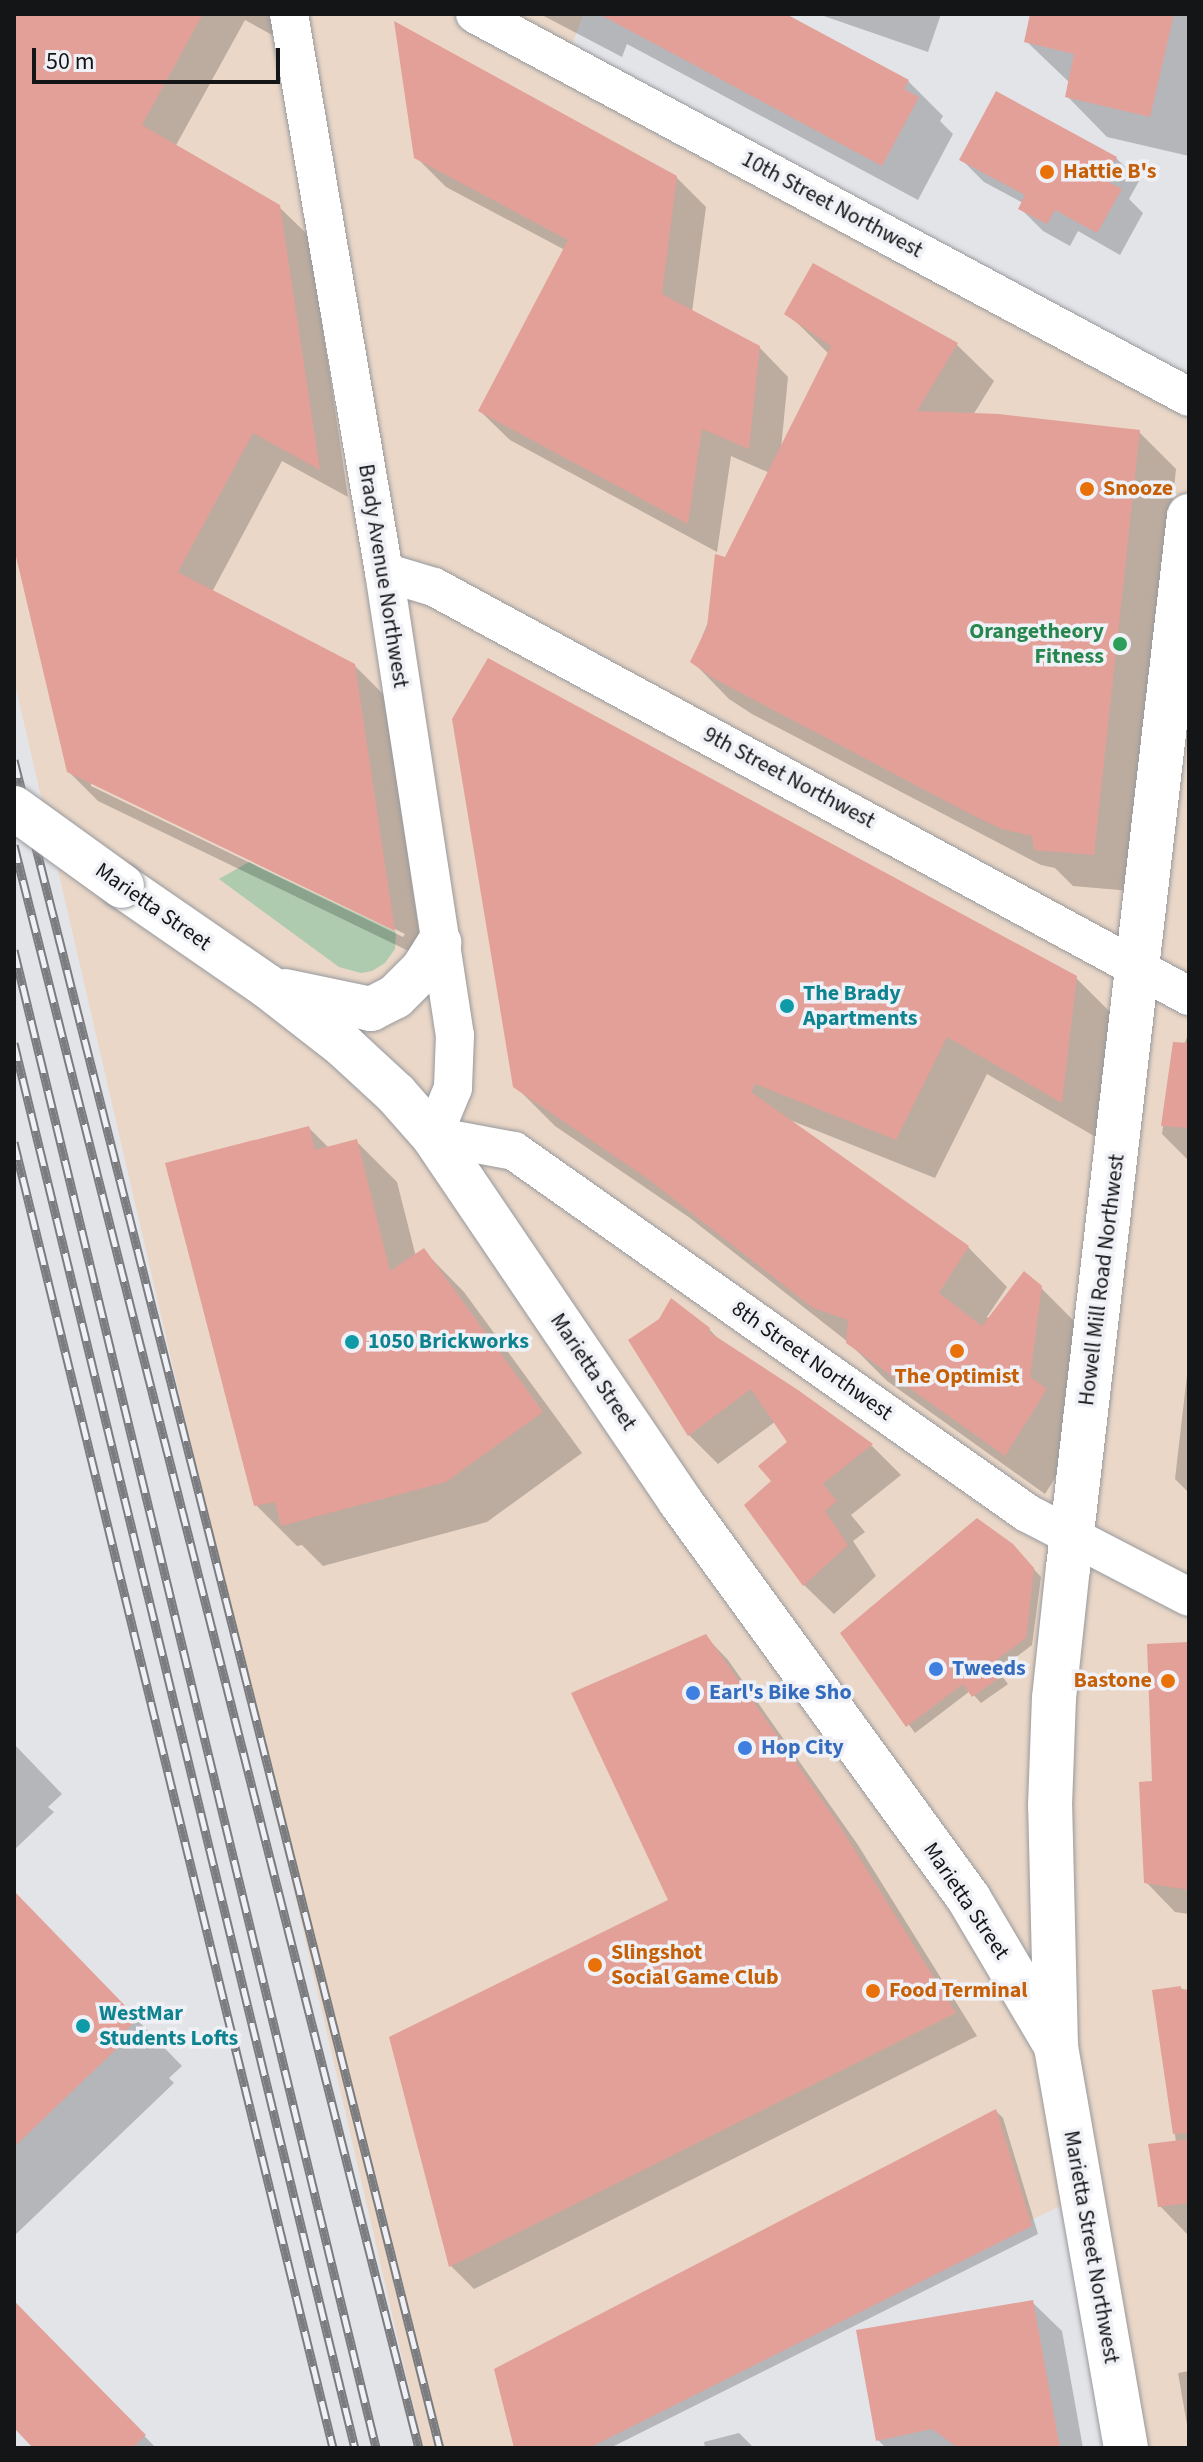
<!DOCTYPE html>
<html>
<head>
<meta charset="utf-8">
<style>
	body { margin:0 }
	#map { position:relative; width:1203px; height:2462px; overflow:hidden; background:#e3e4e8; font-family:"Source Sans 3",sans-serif }
	div>[style] { position:absolute }
	.commercial>* { inset:0; background:#ead7c7 }
	.green>* { inset:0; background:#aecbb0 }
	.shadow>* { inset:0; background:#0003 }
	.building>* { inset:0; background:#e2a098 }
	.roads { filter:drop-shadow(0 0 2px #98999d) drop-shadow(0 0 2px #98999d) }
	.minor>* { height:38px; margin:-19px; padding:0 19px; transform-origin:19px; border-radius:19px; background:#fff }
	.tertiary>* { height:44px; margin:-22px; padding:0 22px; transform-origin:22px; border-radius:22px; background:#fff }
	.secondary>* { height:44px; margin:-22px; padding:0 22px; transform-origin:22px; border-radius:22px; background:#fff }
	.rail>* { height:9px; margin-top:-4.5px; transform-origin:0; background:repeating-linear-gradient(90deg,#f0f1f6 0 18px,#7b7c7f 0 36px); box-sizing:border-box; border-block:2px solid #7b7c7f }
	.bridges { filter:drop-shadow(0 0 2px #98999d) drop-shadow(0 0 2px #98999d) }
	.tertiary-bridge>* { height:44px; margin:-22px; padding:0 22px; transform-origin:22px; border-radius:22px; background:#fff }
	.dots>* { width:22px; height:22px; translate:-50% -50%; box-sizing:border-box; border:4px solid #f0f1f6; border-radius:50% }
	span { translate:-50% -50%; white-space:nowrap; text-align:center; line-height:1.15; -webkit-text-stroke:7px #f0f1f6; paint-order:stroke }
	.food-label { font-size:22px; color:#c56008; font-weight:700 }
	.left { translate:0 -50%; text-align:left }
	.right { translate:-100% -50%; text-align:right }
	.street-label { font-size:22px; color:#141516 }
	.leisure-label { font-size:22px; color:#27864d; font-weight:700 }
	.culture-label { font-size:22px; color:#0d838f; font-weight:700 }
	.shop-label { font-size:22px; color:#366cbe; font-weight:700 }
	.frame { position:absolute; inset:0; border:16px solid #141516; pointer-events:none }
	.scale { position:absolute; left:32px; top:48px; width:248px; height:36px; box-sizing:border-box; border:4px solid #141516; border-top:0; padding-left:10px; font-size:24px; line-height:28px; white-space:nowrap; color:#141516; -webkit-text-stroke:6px #f0f1f6; paint-order:stroke }
</style>
</head>
<body>
<div id="map">
	<div class="commercial">
		<div style="clip-path:polygon(14px 14px,583px 14px,571px 48px,1189px 387px,1189px 2448px,1146px 2448px,1094px 2190px,552px 2448px,423px 2448px,14px 680px)"></div>
	</div>
	<div class="green">
		<div style="clip-path:polygon(249px 862px,396px 932px,395px 949px,385px 963px,372px 971px,361px 973px,339px 967px,219px 879px)"></div>
	</div>
	<div class="shadow">
		<div style="clip-path:polygon(evenodd,14px 14px,270px 14px,274px 36px,245px 20px,175px 147px,278px 206px,309px 236px,348px 497px,282px 461px,212px 592px,354px 665px,384px 695px,423px 958px,98px 801px,68px 771px,14px 539px,14px 14px,91px 782px,405px 934px,403px 937px,91px 786px,91px 782px)"></div>
		<div style="clip-path:polygon(540px 14px,782px 14px,908px 81px,943px 116px,940px 121px,953px 134px,918px 200px,627px 44px,622px 57px)"></div>
		<div style="clip-path:polygon(818px 14px,941px 14px,928px 52px)"></div>
		<div style="clip-path:polygon(1032px 14px,1189px 14px,1189px 156px,1107px 137px,1067px 96px,1070px 83px,1026px 41px)"></div>
		<div style="clip-path:polygon(416px 157px,676px 177px,706px 207px,692px 312px,759px 347px,788px 377px,781px 449px,829px 354px,787px 313px,957px 345px,994px 381px,973px 415px,1139px 432px,1176px 469px,1131px 891px,1073px 886px,1055px 868px,1041px 865px,752px 714px,729px 699px,692px 661px,770px 473px,731px 456px,717px 552px,510px 440px,480px 411px,565px 250px,446px 187px)"></div>
		<div style="clip-path:polygon(1116px 158px,1139px 181px,1129px 199px,1143px 213px,1120px 255px,1078px 231px,1070px 246px,1043px 231px,1020px 208px,1023px 203px,984px 182px,962px 160px)"></div>
		<div style="clip-path:polygon(1075px 977px,1115px 1017px,1101px 1140px,987px 1074px,935px 1178px,790px 1120px,968px 1247px,1007px 1287px,987px 1317px,990px 1319px,1040px 1287px,1080px 1327px,1085px 1430px,1045px 1494px,887px 1381px,848px 1342px,690px 1218px,555px 1126px,515px 1086px)"></div>
		<div style="clip-path:polygon(1188px 1035px,1189px 1036px,1189px 1161px,1162px 1134px,1170px 1078px)"></div>
		<div style="clip-path:polygon(309px 1128px,329px 1148px,356px 1141px,397px 1182px,416px 1257px,424px 1251px,464px 1292px,582px 1453px,487px 1522px,323px 1566px,302px 1545px,297px 1546px,256px 1505px)"></div>
		<div style="clip-path:polygon(709px 1329px,723px 1344px,872px 1446px,901px 1475px,851px 1515px,865px 1532px,853px 1541px,876px 1576px,834px 1614px,804px 1585px,774px 1481px,790px 1442px,776px 1421px,718px 1464px,689px 1435px)"></div>
		<div style="clip-path:polygon(1189px 1358px,1189px 1493px,1175px 1479px)"></div>
		<div style="clip-path:polygon(1020px 1554px,1041px 1577px,1032px 1645px,998px 1671px,1008px 1684px,981px 1703px,970px 1691px,915px 1733px,843px 1633px)"></div>
		<div style="clip-path:polygon(706px 1637px,728px 1660px,858px 1845px,977px 2036px,474px 2289px,451px 2266px,392px 2038px,671px 1901px)"></div>
		<div style="clip-path:polygon(1189px 1644px,1189px 1914px,1175px 1912px,1146px 1882px,1154px 1783px)"></div>
		<div style="clip-path:polygon(14px 1744px,62px 1794px,48px 1807px,54px 1812px,14px 1850px)"></div>
		<div style="clip-path:polygon(14px 1893px,182px 2066px,169px 2078px,174px 2083px,14px 2236px)"></div>
		<div style="clip-path:polygon(1180px 1988px,1189px 1991px,1188px 2235px,1160px 2206px,1176px 2142px,1155px 1991px)"></div>
		<div style="clip-path:polygon(996px 2111px,1003px 2118px,1038px 2234px,610px 2448px,517px 2448px)"></div>
		<div style="clip-path:polygon(14px 2301px,156px 2448px,35px 2448px,14px 2427px)"></div>
		<div style="clip-path:polygon(1032px 2302px,1062px 2331px,1083px 2448px,886px 2448px,878px 2440px)"></div>
		<div style="clip-path:polygon(1189px 2371px,1189px 2436px,1178px 2373px)"></div>
		<div style="clip-path:polygon(739px 2433px,754px 2448px,705px 2448px,704px 2442px)"></div>
	</div>
	<div class="building">
		<div style="clip-path:polygon(14px 14px,203px 14px,142px 125px,280px 205px,320px 470px,253px 433px,178px 572px,355px 664px,395px 931px,67px 772px,14px 548px)"></div>
		<div style="clip-path:polygon(599px 14px,786px 14px,909px 80px,904px 89px,919px 97px,882px 166px)"></div>
		<div style="clip-path:polygon(1030px 14px,1174px 14px,1150px 117px,1065px 97px,1074px 54px,1024px 42px)"></div>
		<div style="clip-path:polygon(394px 21px,677px 176px,662px 294px,760px 346px,749px 449px,702px 429px,688px 524px,478px 411px,568px 240px,414px 158px)"></div>
		<div style="clip-path:polygon(996px 91px,1117px 157px,1105px 180px,1122px 189px,1097px 233px,1055px 210px,1047px 224px,1018px 209px,1025px 195px,959px 160px)"></div>
		<div style="clip-path:polygon(813px 263px,958px 343px,917px 411px,999px 414px,1140px 430px,1094px 855px,1034px 850px,1032px 836px,1002px 829px,972px 815px,713px 678px,690px 662px,707px 627px,715px 554px,725px 557px,831px 346px,784px 314px)"></div>
		<div style="clip-path:polygon(488px 658px,1077px 976px,1062px 1103px,947px 1037px,896px 1140px,755px 1084px,751px 1092px,969px 1246px,939px 1293px,982px 1326px,1024px 1271px,1042px 1286px,1030px 1377px,1047px 1389px,1005px 1456px,846px 1343px,848px 1320px,813px 1308px,648px 1179px,513px 1087px,452px 719px)"></div>
		<div style="clip-path:polygon(1173px 1042px,1189px 1043px,1189px 1128px,1161px 1126px)"></div>
		<div style="clip-path:polygon(309px 1126px,315px 1150px,357px 1139px,390px 1271px,424px 1248px,543px 1412px,446px 1482px,281px 1526px,275px 1502px,254px 1506px,165px 1163px)"></div>
		<div style="clip-path:polygon(671px 1298px,710px 1328px,709px 1332px,798px 1390px,873px 1444px,823px 1484px,837px 1501px,825px 1511px,848px 1545px,803px 1586px,744px 1505px,771px 1481px,758px 1466px,787px 1442px,751px 1389px,688px 1436px,628px 1340px,659px 1319px)"></div>
		<div style="clip-path:polygon(977px 1518px,1013px 1544px,1034px 1568px,1026px 1638px,992px 1663px,1002px 1676px,972px 1697px,963px 1684px,906px 1727px,840px 1633px)"></div>
		<div style="clip-path:polygon(706px 1634px,836px 1820px,956px 2013px,449px 2267px,389px 2037px,668px 1900px,571px 1693px)"></div>
		<div style="clip-path:polygon(1189px 1642px,1189px 1890px,1144px 1883px,1139px 1782px,1152px 1781px,1147px 1644px)"></div>
		<div style="clip-path:polygon(14px 1891px,138px 2019px,125px 2031px,130px 2036px,14px 2147px)"></div>
		<div style="clip-path:polygon(1181px 1986px,1181px 1990px,1189px 1989px,1189px 2133px,1173px 2134px,1152px 1990px)"></div>
		<div style="clip-path:polygon(996px 2109px,1032px 2226px,589px 2448px,514px 2448px,494px 2369px)"></div>
		<div style="clip-path:polygon(1189px 2139px,1189px 2203px,1158px 2207px,1148px 2144px)"></div>
		<div style="clip-path:polygon(1033px 2300px,1060px 2448px,958px 2448px,932px 2429px,876px 2441px,856px 2330px)"></div>
		<div style="clip-path:polygon(14px 2301px,146px 2435px,132px 2448px,33px 2448px,14px 2428px)"></div>
	</div>
	<div class="roads">
		<div class="minor">
			<div style="left:289px;top:14px;width:566px;rotate:80.34deg"></div>
			<div style="left:384px;top:572px;width:468px;rotate:81.3deg"></div>
			<div style="left:455px;top:1035px;width:53px;rotate:92.2deg"></div>
			<div style="left:453px;top:1088px;width:52px;rotate:112.6deg"></div>
			<div style="left:433px;top:1136px;width:82px;rotate:10.5deg"></div>
			<div style="left:514px;top:1151px;width:628px;rotate:35.21deg"></div>
			<div style="left:1027px;top:1513px;width:182px;rotate:27.4deg"></div>
			<div style="left:475px;top:14px;width:810px;rotate:28.21deg"></div>
			<div style="left:384px;top:572px;width:52px;rotate:16.7deg"></div>
			<div style="left:434px;top:587px;width:859px;rotate:28.45deg"></div>
		</div>
		<div class="tertiary">
			<div style="left:122px;top:886px;width:176px;rotate:34.6deg"></div>
			<div style="left:267px;top:986px;width:98px;rotate:37.9deg"></div>
			<div style="left:344px;top:1046px;width:71px;rotate:42.7deg"></div>
			<div style="left:396px;top:1094px;width:56px;rotate:48.6deg"></div>
			<div style="left:433px;top:1136px;width:441px;rotate:55.9deg"></div>
			<div style="left:680px;top:1501px;width:492px;rotate:54deg"></div>
			<div style="left:969px;top:1899px;width:171px;rotate:59.4deg"></div>
			<div style="left:285px;top:991px;width:88px;rotate:11.8deg"></div>
			<div style="left:371px;top:1009px;width:27px;rotate:-27deg"></div>
			<div style="left:395px;top:997px;width:40px;rotate:-45deg"></div>
			<div style="left:423px;top:969px;width:31px;rotate:-58deg"></div>
		</div>
		<div class="secondary">
			<div style="left:1126px;top:2448px;width:408px;rotate:-99.9deg"></div>
			<div style="left:1056px;top:2046px;width:240px;rotate:-91.4deg"></div>
			<div style="left:1050px;top:1806px;width:108px;rotate:-87.9deg"></div>
			<div style="left:1054px;top:1698px;width:131px;rotate:-83.9deg"></div>
			<div style="left:1068px;top:1568px;width:1059px;rotate:-83.44deg"></div>
		</div>
	</div>
	<div class="rail">
		<div style="left:14px;top:760px;width:1741px;rotate:75.84deg"></div>
		<div style="left:14px;top:845px;width:1653px;rotate:75.82deg"></div>
		<div style="left:14px;top:950px;width:1541px;rotate:76.41deg"></div>
		<div style="left:14px;top:1043px;width:1446px;rotate:76.36deg"></div>
		<div style="left:14px;top:1142px;width:1344px;rotate:76.27deg"></div>
	</div>
	<div class="bridges">
		<div class="tertiary-bridge">
			<div style="left:14px;top:808px;width:133px;rotate:35.8deg"></div>
		</div>
	</div>
	<div class="dots">
		<div style="left:1047px;top:172px;background:#e8710a"></div>
		<div style="left:1087px;top:489px;background:#e8710a"></div>
		<div style="left:1120px;top:644px;background:#2e9e5b"></div>
		<div style="left:787px;top:1006px;background:#0f9aa8"></div>
		<div style="left:352px;top:1342px;background:#0f9aa8"></div>
		<div style="left:957px;top:1351px;background:#e8710a"></div>
		<div style="left:936px;top:1669px;background:#3f7fe0"></div>
		<div style="left:1168px;top:1681px;background:#e8710a"></div>
		<div style="left:693px;top:1693px;background:#3f7fe0"></div>
		<div style="left:745px;top:1748px;background:#3f7fe0"></div>
		<div style="left:595px;top:1965px;background:#e8710a"></div>
		<div style="left:873px;top:1991px;background:#e8710a"></div>
		<div style="left:83px;top:2026px;background:#0f9aa8"></div>
	</div>
	<div class="food-label">
		<span class="left" style="left:1063px;top:172px">Hattie B's</span>
		<span class="left" style="left:1103px;top:489px">Snooze</span>
		<span style="left:957px;top:1377px">The Optimist</span>
		<span class="right" style="left:1152px;top:1681px">Bastone</span>
		<span class="left" style="left:611px;top:1965px">Slingshot<br>Social Game Club</span>
		<span class="left" style="left:889px;top:1991px">Food Terminal</span>
	</div>
	<div class="street-label">
		<span style="left:832px;top:205px;rotate:28deg">10th Street Northwest</span>
		<span style="left:383px;top:576px;rotate:81deg">Brady Avenue Northwest</span>
		<span style="left:789px;top:778px;rotate:28deg">9th Street Northwest</span>
		<span style="left:153px;top:907px;rotate:35deg">Marietta Street</span>
		<span style="left:1102px;top:1280px;rotate:-83deg">Howell Mill Road Northwest</span>
		<span style="left:812px;top:1361px;rotate:35deg">8th Street Northwest</span>
		<span style="left:593px;top:1372px;rotate:56deg">Marietta Street</span>
		<span style="left:966px;top:1901px;rotate:56deg">Marietta Street</span>
		<span style="left:1091px;top:2247px;rotate:80deg">Marietta Street Northwest</span>
	</div>
	<div class="leisure-label">
		<span class="right" style="left:1104px;top:644px">Orangetheory<br>Fitness</span>
	</div>
	<div class="culture-label">
		<span class="left" style="left:803px;top:1006px">The Brady<br>Apartments</span>
		<span class="left" style="left:368px;top:1342px">1050 Brickworks</span>
		<span class="left" style="left:99px;top:2026px">WestMar<br>Students Lofts</span>
	</div>
	<div class="shop-label">
		<span class="left" style="left:952px;top:1669px">Tweeds</span>
		<span class="left" style="left:709px;top:1693px">Earl's Bike Sho</span>
		<span class="left" style="left:761px;top:1748px">Hop City</span>
	</div>
	<div class="frame"></div>
	<div class="scale">50 m</div>
</div>
</body>
</html>
